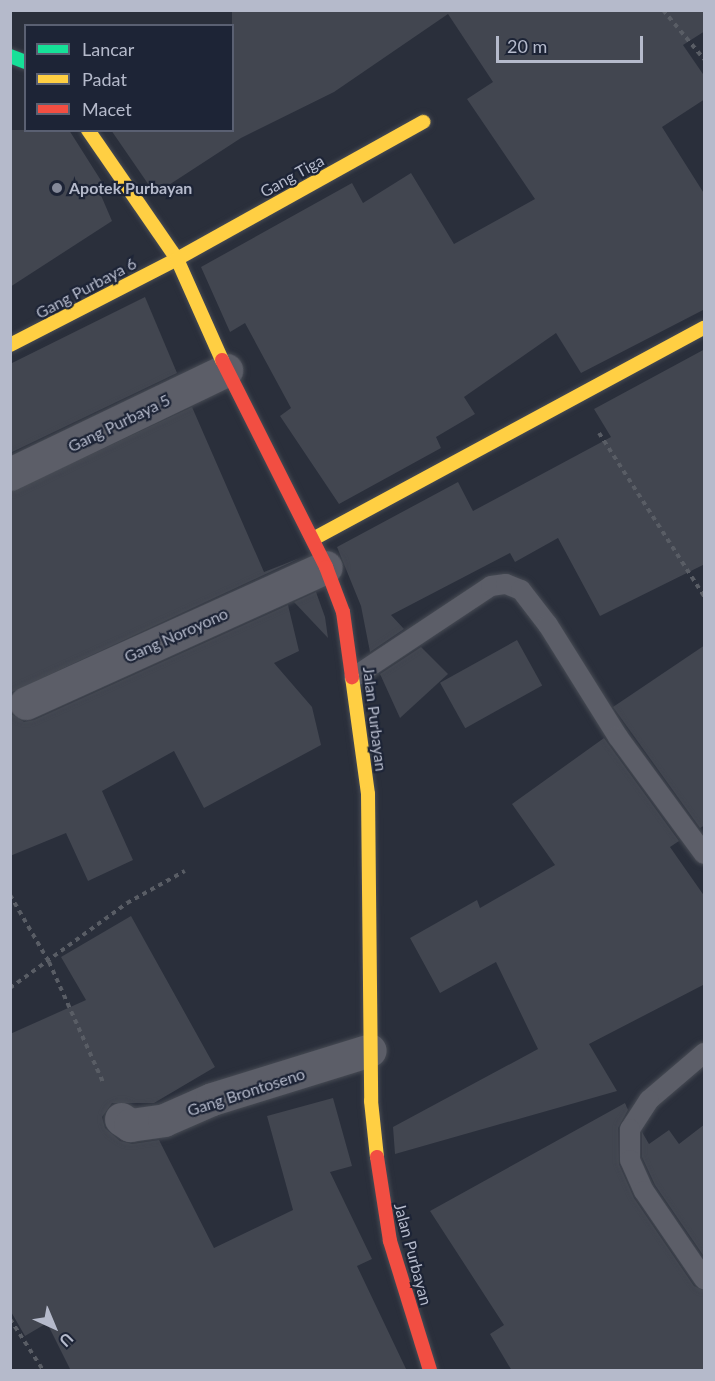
<!DOCTYPE html>
<html>
<head>
<meta charset="utf-8">
<style>
	body { margin:0 }
	#map { position:relative; width:715px; height:1381px; overflow:hidden; background:#2a2f3b; font-family:Lato,sans-serif }
	div>[style] { position:absolute }
	.building>* { inset:0; background:#424650; transform-origin:0 0 }
	.path>* { height:4px; margin-top:-2px; transform-origin:0; background:repeating-linear-gradient(90deg,#595d65 0 4.5px,transparent 0 9px) }
	.roads { filter:drop-shadow(0 0 2px #474b54) drop-shadow(0 0 2px #474b54) }
	.lane>* { height:20px; margin:-10px; padding:0 10px; transform-origin:10px; border-radius:10px; background:#5c5e68 }
	.street>* { height:33px; margin:-16.5px; padding:0 16.5px; transform-origin:16.5px; border-radius:16.5px; background:#5c5e68 }
	.fast>* { height:14px; margin:-7px; padding:0 7px; transform-origin:7px; border-radius:7px; background:#16e098 }
	.slow>* { height:14px; margin:-7px; padding:0 7px; transform-origin:7px; border-radius:7px; background:#ffcf43 }
	.jam>* { height:14px; margin:-7px; padding:0 7px; transform-origin:7px; border-radius:7px; background:#f24e42 }
	.dots>* { width:16px; height:16px; translate:-50% -50%; box-sizing:border-box; border:3px solid #1d2436; border-radius:50% }
	span { translate:-50% -50%; white-space:nowrap; text-align:center; line-height:1.15; -webkit-text-stroke:4.5px #1d2436; paint-order:stroke }
	.street-label { font-size:16px; color:#b5bacb }
	.poi-label { font-size:16px; color:#b5bacb; font-weight:700 }
	.left { translate:0 -50%; text-align:left }
	.frame { position:absolute; inset:0; border:12px solid #b5bacb; pointer-events:none }
	.legend { position:absolute; left:24px; top:24px; width:210px; height:108px; box-sizing:border-box; background:#1d2436; border:2px solid #5a6072; margin:0; padding:8px 10px; list-style:none; font-size:18px; color:#b5bacb }
	.legend li { display:flex; align-items:center; gap:12px; height:30px }
	.legend b { width:30px; border:2px solid #5a6072 }
	.north { position:absolute; left:24px; top:1297px; width:60px; height:60px; -webkit-text-stroke:4px #1d2436; paint-order:stroke; rotate:136deg; font-size:16px; font-weight:700; line-height:24px; text-align:center; color:#b5bacb }
	.north::after { content:''; display:block; margin:auto; width:21px; height:27px; background:#b5bacb; clip-path:polygon(50% 0,100% 100%,50% 72%,0 100%) }
	.scale { position:absolute; left:496px; top:36px; width:147px; height:27px; box-sizing:border-box; border:3px solid #b5bacb; border-top:0; padding-left:8px; font-size:18px; line-height:21px; white-space:nowrap; color:#b5bacb; -webkit-text-stroke:4px #1d2436; paint-order:stroke }
</style>
</head>
<body>
<div id="map">
	<div class="building">
		<div style="clip-path:polygon(232px 10px,705px 10px,705px 31px,683px 45px,705px 77px,705px 99px,662px 127px,705px 195px,705px 309px,581px 373px,556px 333px,464px 397px,475px 414px,436px 437px,441px 448px,339px 504px,280px 416px,291px 408px,245px 323px,230px 332px,201px 267px,352px 183px,363px 203px,411px 173px,454px 244px,535px 199px,467px 99px,493px 82px,448px 14px,334px 92px,241px 138px,155px 194px,111px 130px,232px 130px)"></div>
		<div style="clip-path:polygon(10px 130px,69px 130px,107px 190px,100px 193px,112px 221px,10px 287px)"></div>
		<div style="clip-path:polygon(145px 297px,177px 373px,10px 453px,10px 364px)"></div>
		<div style="clip-path:polygon(705px 349px,705px 564px,600px 616px,558px 538px,515px 562px,510px 553px,391px 615px,404px 629px,370px 652px,361px 606px,337px 547px,458px 482px,473px 511px,611px 437px,594px 409px)"></div>
		<div style="clip-path:polygon(192px 407px,264px 572px,300px 558px,10px 693px,10px 492px)"></div>
		<div style="clip-path:polygon(316px 592px,325px 617px,328px 638px,294px 602px)"></div>
		<div style="clip-path:polygon(288px 605px,299px 651px,274px 663px,312px 707px,321px 745px,204px 808px,174px 751px,102px 791px,133px 860px,88px 881px,66px 833px,10px 856px,10px 713px,24px 722px,34px 720px)"></div>
		<div style="left:517px;top:640px;width:52px;height:88px;rotate:61deg"></div>
		<div style="clip-path:polygon(705px 645px,705px 825px,700px 828px,613px 707px)"></div>
		<div style="clip-path:polygon(421px 647px,448px 674px,400px 718px,380px 674px)"></div>
		<div style="clip-path:polygon(604px 738px,679px 841px,670px 847px,705px 897px,705px 984px,589px 1044px,617px 1091px,395px 1154px,393px 1127px,538px 1049px,496px 962px,440px 993px,410px 938px,477px 900px,480px 908px,555px 865px,512px 804px)"></div>
		<div style="clip-path:polygon(131px 916px,215px 1067px,154px 1103px,112px 1103px,102px 1117px,105px 1128px,120px 1141px,132px 1144px,159px 1140px,214px 1248px,293px 1210px,267px 1116px,333px 1098px,352px 1166px,330px 1172px,372px 1259px,357px 1266px,407px 1371px,71px 1371px,47px 1323px,25px 1336px,10px 1310px,10px 1034px,86px 1000px,61px 957px)"></div>
		<div style="clip-path:polygon(625px 1103px,628px 1110px,618px 1128px,619px 1164px,634px 1198px,694px 1286px,705px 1291px,705px 1371px,512px 1371px,490px 1334px,504px 1325px,430px 1211px)"></div>
		<div style="clip-path:polygon(705px 1124px,705px 1258px,655px 1185px,642px 1157px,642px 1132px,649px 1144px,669px 1130px,679px 1144px)"></div>
	</div>
	<div class="path">
		<div style="left:663px;top:10px;width:64px;rotate:50.1deg"></div>
		<div style="left:599px;top:433px;width:194px;rotate:57.2deg"></div>
		<div style="left:10px;top:895px;width:78px;rotate:59.8deg"></div>
		<div style="left:49px;top:962px;width:132px;rotate:65.8deg"></div>
		<div style="left:10px;top:988px;width:145px;rotate:-36deg"></div>
		<div style="left:127px;top:903px;width:66px;rotate:-28.9deg"></div>
		<div style="left:10px;top:1319px;width:61px;rotate:57.1deg"></div>
	</div>
	<div class="roads">
		<div class="lane">
			<div style="left:354px;top:677px;width:164px;rotate:-33.6deg"></div>
			<div style="left:491px;top:586px;width:15px;rotate:-8deg"></div>
			<div style="left:506px;top:584px;width:16px;rotate:22deg"></div>
			<div style="left:521px;top:590px;width:44px;rotate:52.4deg"></div>
			<div style="left:548px;top:625px;width:132px;rotate:58deg"></div>
			<div style="left:618px;top:737px;width:145px;rotate:53.7deg"></div>
			<div style="left:704px;top:1053px;width:72px;rotate:139.5deg"></div>
			<div style="left:649px;top:1100px;width:35px;rotate:123deg"></div>
			<div style="left:630px;top:1129px;width:31px;rotate:90deg"></div>
			<div style="left:630px;top:1160px;width:34px;rotate:66deg"></div>
			<div style="left:644px;top:1191px;width:107px;rotate:55.7deg"></div>
		</div>
		<div class="street">
			<div style="left:10px;top:474px;width:240px;rotate:-25.7deg"></div>
			<div style="left:26px;top:703px;width:329px;rotate:-24.4deg"></div>
			<div style="left:121px;top:1119px;width:11px;rotate:34deg"></div>
			<div style="left:130px;top:1125px;width:34px;rotate:-8deg"></div>
			<div style="left:164px;top:1120px;width:52px;rotate:-23.6deg"></div>
			<div style="left:212px;top:1099px;width:165px;rotate:-17.2deg"></div>
		</div>
		<div class="fast">
			<div style="left:10px;top:56px;width:17px;rotate:21deg"></div>
		</div>
		<div class="slow">
			<div style="left:88px;top:130px;width:157px;rotate:55.4deg"></div>
			<div style="left:177px;top:259px;width:111px;rotate:66deg"></div>
			<div style="left:10px;top:345px;width:188px;rotate:-27.2deg"></div>
			<div style="left:177px;top:259px;width:282px;rotate:-29.1deg"></div>
			<div style="left:313px;top:539px;width:444px;rotate:-28.4deg"></div>
			<div style="left:352px;top:677px;width:118px;rotate:82.2deg"></div>
			<div style="left:368px;top:794px;width:307px;rotate:89.4deg"></div>
			<div style="left:371px;top:1101px;width:56px;rotate:83.9deg"></div>
		</div>
		<div class="jam">
			<div style="left:222px;top:360px;width:232px;rotate:63.3deg"></div>
			<div style="left:326px;top:567px;width:48px;rotate:69.3deg"></div>
			<div style="left:343px;top:612px;width:66px;rotate:82.1deg"></div>
			<div style="left:377px;top:1157px;width:85px;rotate:81.2deg"></div>
			<div style="left:390px;top:1241px;width:135px;rotate:72.8deg"></div>
		</div>
	</div>
	<div class="dots">
		<div style="left:57px;top:188px;background:#848999"></div>
	</div>
	<div class="street-label">
		<span style="left:292px;top:176px;rotate:-29deg">Gang Tiga</span>
		<span style="left:86px;top:288px;rotate:-28deg">Gang Purbaya 6</span>
		<span style="left:119px;top:423px;rotate:-26deg">Gang Purbaya 5</span>
		<span style="left:176px;top:635px;rotate:-24deg">Gang Noroyono</span>
		<span style="left:375px;top:719px;rotate:83deg">Jalan Purbayan</span>
		<span style="left:246px;top:1092px;rotate:-18deg">Gang Brontoseno</span>
		<span style="left:413px;top:1254px;rotate:75deg">Jalan Purbayan</span>
	</div>
	<div class="poi-label">
		<span class="left" style="left:69px;top:188px">Apotek Purbayan</span>
	</div>
	<div class="frame"></div>
	<ul class="legend">
	<li><b style="height:8px;background:#16e098"></b>Lancar</li>
	<li><b style="height:8px;background:#ffcf43"></b>Padat</li>
	<li><b style="height:8px;background:#f24e42"></b>Macet</li>
	</ul>
	<div class="north">U</div>
	<div class="scale">20 m</div>
</div>
</body>
</html>
